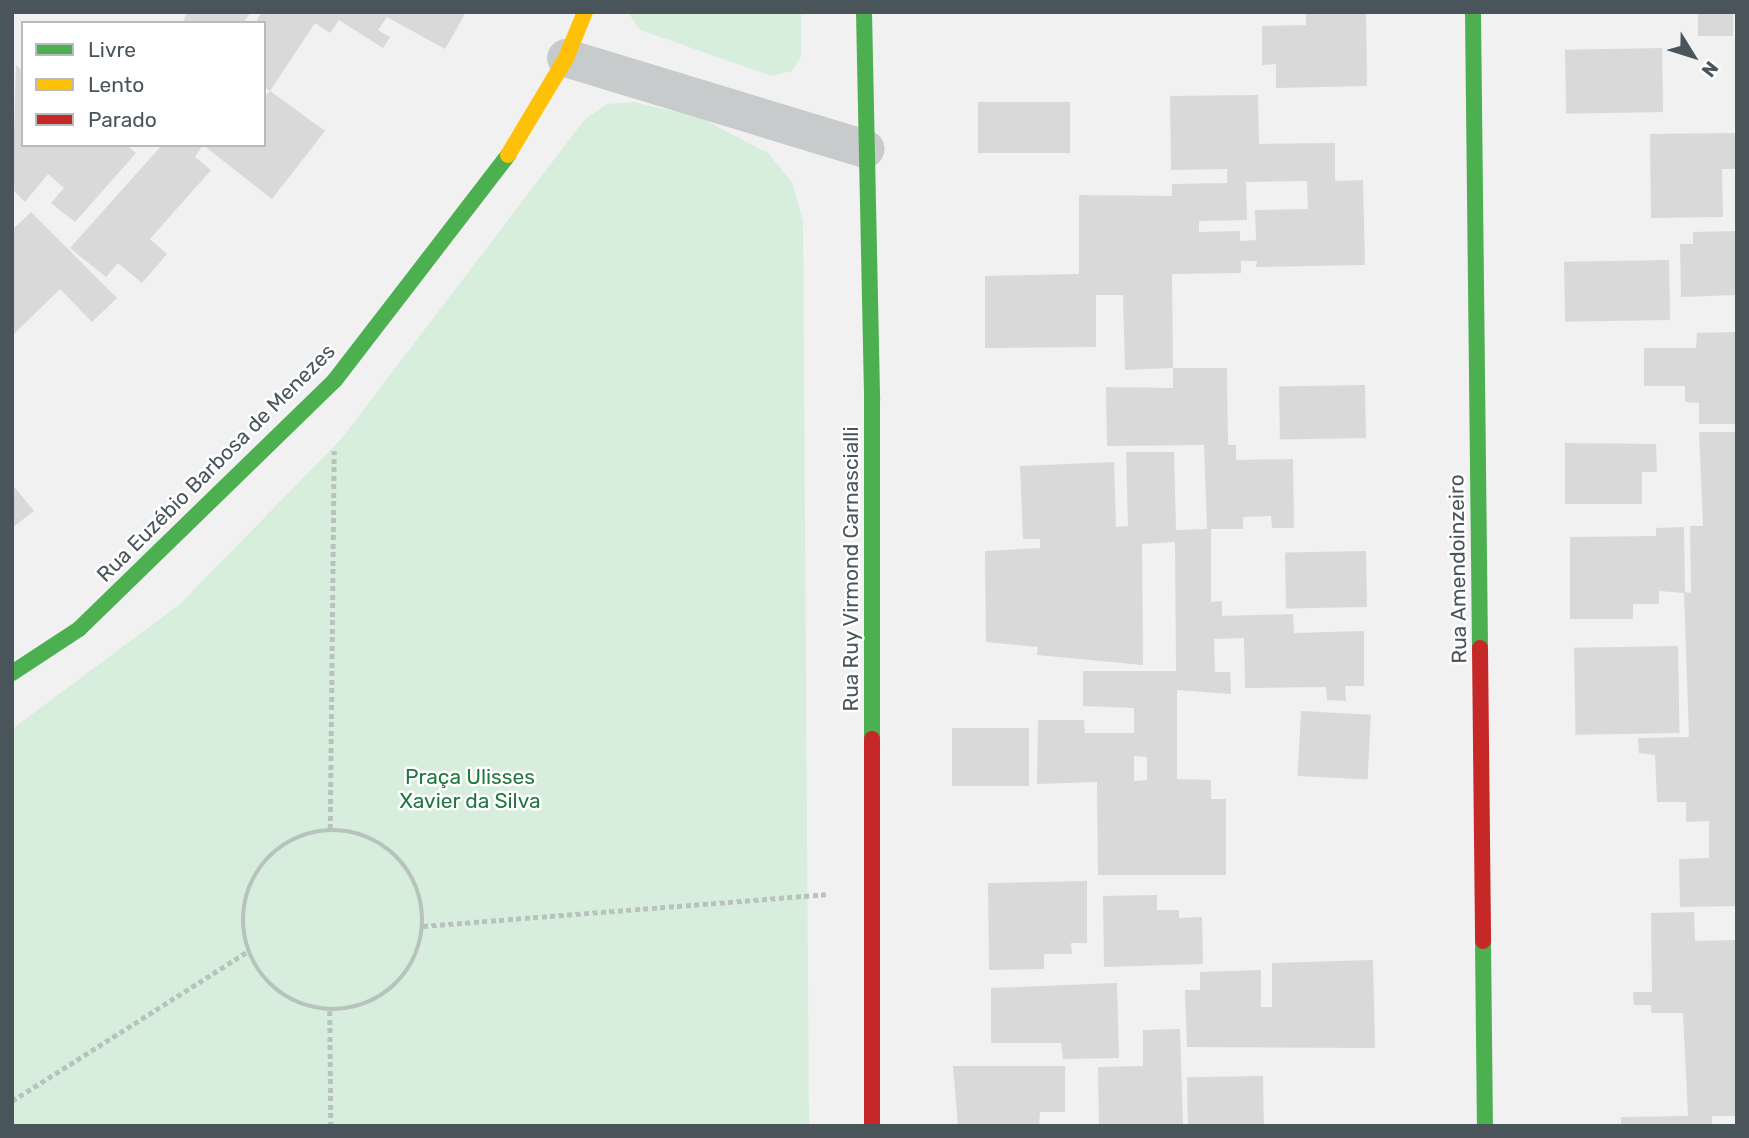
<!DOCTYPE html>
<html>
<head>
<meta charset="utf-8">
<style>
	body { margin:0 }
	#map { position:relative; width:1749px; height:1138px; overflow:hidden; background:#f1f1f1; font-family:Rubik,sans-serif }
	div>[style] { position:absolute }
	.green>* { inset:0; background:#d7eedd }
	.building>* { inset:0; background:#d9d9da; transform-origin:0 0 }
	.path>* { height:4.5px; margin-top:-2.25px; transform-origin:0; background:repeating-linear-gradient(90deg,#b8c3be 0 5px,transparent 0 8.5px) }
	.path>.ring { margin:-2.25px; padding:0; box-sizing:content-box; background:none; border:4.5px solid #b8c3be; border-radius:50% }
	.street>* { height:38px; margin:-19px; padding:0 19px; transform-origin:19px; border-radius:19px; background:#c8cbcc }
	.fast>* { height:16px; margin:-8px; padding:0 8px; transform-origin:8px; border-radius:8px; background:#4caf50 }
	.slow>* { height:16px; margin:-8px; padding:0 8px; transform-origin:8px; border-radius:8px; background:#ffc107 }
	.jam>* { height:16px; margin:-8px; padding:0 8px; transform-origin:8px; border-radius:8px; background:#c62828 }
	span { translate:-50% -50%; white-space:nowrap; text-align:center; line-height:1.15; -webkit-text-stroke:5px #fff; paint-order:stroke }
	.street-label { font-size:21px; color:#49555b }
	.park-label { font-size:21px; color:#20773f }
	.frame { position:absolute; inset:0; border:14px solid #49555b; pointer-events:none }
	.legend { position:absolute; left:21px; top:21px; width:245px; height:126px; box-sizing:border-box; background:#fff; border:2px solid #b6bbbd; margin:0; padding:9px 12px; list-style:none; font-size:21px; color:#49555b }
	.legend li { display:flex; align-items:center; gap:14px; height:35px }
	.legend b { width:35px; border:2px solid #b6bbbd }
	.north { position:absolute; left:1658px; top:21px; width:70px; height:70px; -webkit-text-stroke:5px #fff; paint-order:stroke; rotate:128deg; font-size:19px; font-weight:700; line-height:28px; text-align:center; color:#49555b }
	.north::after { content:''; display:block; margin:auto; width:24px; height:32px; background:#49555b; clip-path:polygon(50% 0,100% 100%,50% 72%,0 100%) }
</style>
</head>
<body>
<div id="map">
	<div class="green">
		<div style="clip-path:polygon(801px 12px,801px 56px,792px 71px,772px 76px,640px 30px,629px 14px)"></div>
		<div style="clip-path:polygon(634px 102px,699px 117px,768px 153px,793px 184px,803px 222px,809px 1126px,12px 1126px,12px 729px,180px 604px,342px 438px,585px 119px,607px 104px)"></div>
	</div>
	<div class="building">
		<div style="clip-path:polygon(187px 12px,251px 12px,243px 23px,183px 23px)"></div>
		<div style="clip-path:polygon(262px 12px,466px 12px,445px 49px,387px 17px,378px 30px,390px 37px,383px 48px,339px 20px,330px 33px,315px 23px,270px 91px,264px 87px,264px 23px,255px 23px)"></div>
		<div style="clip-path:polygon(1306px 12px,1366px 12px,1367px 86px,1276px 88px,1276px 64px,1262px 65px,1262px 26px,1306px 25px)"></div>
		<div style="left:1698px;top:12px;width:35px;height:24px"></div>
		<div style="left:1662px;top:48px;width:64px;height:97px;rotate:89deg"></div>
		<div style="clip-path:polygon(16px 65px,23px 71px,23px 145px,126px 145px,136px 153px,75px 222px,51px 203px,64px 188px,48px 174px,25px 202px,12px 189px)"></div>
		<div style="clip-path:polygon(270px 91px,325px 131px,272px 199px,203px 145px,195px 157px,211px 170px,150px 239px,167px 254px,142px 283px,118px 263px,106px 277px,70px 248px,162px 145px,264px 145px,264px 98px)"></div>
		<div style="clip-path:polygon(evenodd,1258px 95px,1259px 144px,1335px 143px,1335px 181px,1363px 180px,1365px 265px,1256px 267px,1257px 261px,1241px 261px,1241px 273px,1172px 274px,1173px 368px,1125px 370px,1123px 295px,1096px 295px,1096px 347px,985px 348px,985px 276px,1079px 274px,1079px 195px,1172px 196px,1172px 184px,1227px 183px,1227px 169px,1171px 170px,1170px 96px,1258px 95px,1307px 181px,1308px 209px,1255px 210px,1256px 240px,1240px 241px,1240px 231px,1199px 232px,1199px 221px,1247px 220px,1246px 182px,1307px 181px)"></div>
		<div style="left:978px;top:102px;width:92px;height:51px"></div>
		<div style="clip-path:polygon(1735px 133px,1737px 169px,1722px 169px,1723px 217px,1651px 218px,1650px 134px)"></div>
		<div style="clip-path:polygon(31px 212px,117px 298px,92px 322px,60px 289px,12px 336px,12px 230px)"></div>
		<div style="clip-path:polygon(1737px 231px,1737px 295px,1681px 297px,1680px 244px,1693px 244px,1693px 232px)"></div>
		<div style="left:1669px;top:260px;width:60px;height:105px;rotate:89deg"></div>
		<div style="clip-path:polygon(1737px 332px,1737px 424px,1699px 424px,1699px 403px,1685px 402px,1685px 386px,1644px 386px,1644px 348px,1696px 348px,1697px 333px)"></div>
		<div style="clip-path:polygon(evenodd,1173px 368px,1227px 368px,1228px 445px,1236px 445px,1236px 460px,1293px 459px,1294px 528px,1272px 528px,1271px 516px,1243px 517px,1243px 529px,1211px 529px,1211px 602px,1222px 601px,1222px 616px,1293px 614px,1294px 633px,1364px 631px,1364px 686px,1345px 686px,1346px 701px,1327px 700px,1326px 687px,1245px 688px,1244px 638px,1214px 639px,1215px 672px,1230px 672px,1231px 694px,1177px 690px,1177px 779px,1211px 780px,1211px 799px,1226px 799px,1226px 875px,1098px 875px,1097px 782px,1037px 784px,1038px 720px,1084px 720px,1085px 733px,1134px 733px,1134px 708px,1083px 706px,1083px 671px,1176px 671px,1175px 542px,1142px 544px,1143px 665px,1037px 655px,1038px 647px,986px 642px,985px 551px,1040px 548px,1040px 539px,1023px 539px,1020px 466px,1114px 462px,1116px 527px,1128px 526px,1126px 452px,1174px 452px,1176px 530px,1207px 529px,1204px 445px,1107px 446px,1106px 387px,1173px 388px,1173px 368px,1134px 756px,1147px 757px,1147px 780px,1134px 781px,1134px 756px)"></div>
		<div style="left:1365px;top:385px;width:53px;height:86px;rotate:89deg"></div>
		<div style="clip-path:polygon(1699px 432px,1737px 432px,1737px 906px,1680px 907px,1679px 859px,1709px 858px,1709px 821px,1686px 822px,1686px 802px,1657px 802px,1655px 755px,1639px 753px,1638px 738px,1689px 737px,1684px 593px,1659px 591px,1659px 604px,1633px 604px,1633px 619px,1570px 619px,1570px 537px,1656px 536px,1656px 528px,1684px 527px,1685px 592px,1691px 593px,1690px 526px,1703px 526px)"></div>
		<div style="clip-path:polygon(1565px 443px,1656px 444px,1657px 472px,1642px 472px,1642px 504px,1565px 504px)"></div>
		<div style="clip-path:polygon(12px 484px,34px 511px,12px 528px)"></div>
		<div style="left:1366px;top:551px;width:56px;height:81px;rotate:89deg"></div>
		<div style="left:1678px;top:646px;width:87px;height:104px;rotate:89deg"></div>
		<div style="left:1301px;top:711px;width:70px;height:65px;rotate:3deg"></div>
		<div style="left:952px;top:728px;width:77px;height:58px"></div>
		<div style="clip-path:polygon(1087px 881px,1087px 943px,1071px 943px,1072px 954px,1044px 954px,1044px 969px,989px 970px,988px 883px)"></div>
		<div style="clip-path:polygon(1157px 895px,1157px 910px,1179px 910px,1179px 918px,1202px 917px,1203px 964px,1104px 967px,1103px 896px)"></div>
		<div style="clip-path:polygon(1694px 912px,1695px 941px,1736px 940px,1737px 1116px,1712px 1116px,1712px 1126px,1621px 1126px,1621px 1117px,1688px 1116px,1683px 1013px,1651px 1013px,1651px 1005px,1634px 1005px,1633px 992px,1652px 992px,1651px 913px)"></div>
		<div style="clip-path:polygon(1373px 960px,1375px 1048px,1187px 1047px,1185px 990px,1200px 990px,1200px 972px,1261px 970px,1261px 1007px,1272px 1007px,1272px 963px)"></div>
		<div style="clip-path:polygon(1117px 983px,1119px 1058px,1063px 1059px,1061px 1043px,991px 1043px,991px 988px)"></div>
		<div style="clip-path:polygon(1180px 1029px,1183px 1126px,1099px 1126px,1098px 1067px,1143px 1066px,1143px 1030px)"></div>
		<div style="clip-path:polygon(953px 1066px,1065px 1066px,1065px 1112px,1040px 1112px,1039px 1126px,958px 1126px)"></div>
		<div style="left:1263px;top:1076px;width:50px;height:76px;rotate:89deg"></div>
	</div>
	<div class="path">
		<div style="left:330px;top:829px;width:378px;rotate:-89.4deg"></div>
		<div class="ring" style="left:243px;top:830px;width:175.5px;height:175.5px"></div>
		<div style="left:423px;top:926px;width:404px;rotate:-4.5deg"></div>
		<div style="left:330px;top:1011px;width:115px;rotate:89.5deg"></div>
		<div style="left:12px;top:1101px;width:280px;rotate:-32.4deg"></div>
	</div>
	<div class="street">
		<div style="left:566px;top:58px;width:313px;rotate:16.9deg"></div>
	</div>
	<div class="fast">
		<div style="left:864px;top:12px;width:388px;rotate:88.8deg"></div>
		<div style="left:872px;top:400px;width:339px;rotate:90deg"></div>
		<div style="left:1473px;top:12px;width:636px;rotate:89.37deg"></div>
		<div style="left:12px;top:673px;width:80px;rotate:-33.3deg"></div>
		<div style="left:79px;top:629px;width:357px;rotate:-44.2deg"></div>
		<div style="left:335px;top:380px;width:284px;rotate:-52.4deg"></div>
		<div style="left:1483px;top:941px;width:185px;rotate:89.4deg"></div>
	</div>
	<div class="slow">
		<div style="left:508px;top:155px;width:113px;rotate:-59.1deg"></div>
		<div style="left:566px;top:58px;width:50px;rotate:-67.6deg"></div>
	</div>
	<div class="jam">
		<div style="left:1480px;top:648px;width:293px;rotate:89.4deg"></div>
		<div style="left:872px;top:739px;width:387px;rotate:90deg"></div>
	</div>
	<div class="street-label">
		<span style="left:216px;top:463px;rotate:-45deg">Rua Euzébio Barbosa de Menezes</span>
		<span style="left:851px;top:569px;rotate:-90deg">Rua Ruy Virmond Carnascialli</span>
		<span style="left:1458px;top:569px;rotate:-91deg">Rua Amendoinzeiro</span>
	</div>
	<div class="park-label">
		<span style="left:470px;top:789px">Praça Ulisses<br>Xavier da Silva</span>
	</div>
	<div class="frame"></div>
	<ul class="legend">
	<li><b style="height:9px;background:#4caf50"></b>Livre</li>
	<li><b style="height:9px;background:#ffc107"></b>Lento</li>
	<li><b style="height:9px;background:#c62828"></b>Parado</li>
	</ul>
	<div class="north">N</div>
</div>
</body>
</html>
